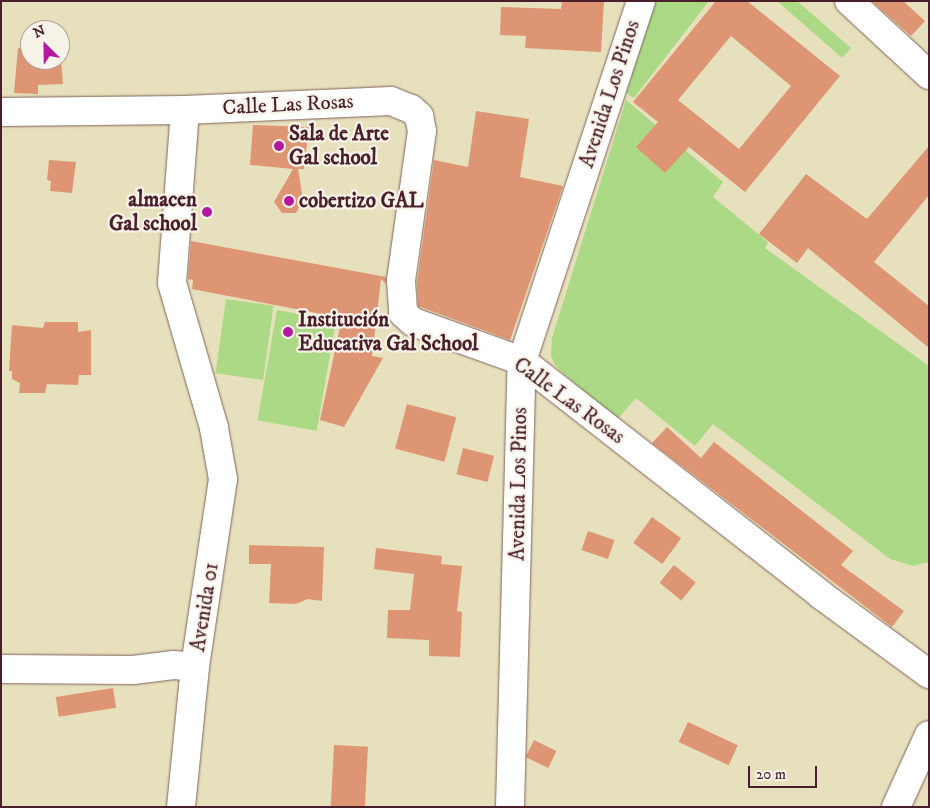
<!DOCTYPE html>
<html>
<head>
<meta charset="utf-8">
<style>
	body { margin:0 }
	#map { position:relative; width:930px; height:808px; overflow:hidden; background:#e7e0bc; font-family:"IM FELL DW Pica",serif }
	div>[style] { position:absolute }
	.green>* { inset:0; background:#acd985; transform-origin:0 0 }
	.building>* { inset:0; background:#de9573; transform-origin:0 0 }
	.roads { filter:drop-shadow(0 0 1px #81635e) drop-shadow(0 0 1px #81635e) }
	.minor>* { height:28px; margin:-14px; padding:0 14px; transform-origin:14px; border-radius:14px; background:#fff }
	.tertiary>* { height:28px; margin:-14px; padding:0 14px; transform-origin:14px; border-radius:14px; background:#fff }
	.dots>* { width:14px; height:14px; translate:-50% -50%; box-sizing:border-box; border:2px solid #f7f3e8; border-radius:50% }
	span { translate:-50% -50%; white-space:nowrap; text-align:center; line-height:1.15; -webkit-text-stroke:4.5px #f7f3e8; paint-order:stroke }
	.street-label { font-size:21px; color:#4a1f2b }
	.poi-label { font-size:21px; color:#4a1f2b; font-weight:700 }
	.left { translate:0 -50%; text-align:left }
	.right { translate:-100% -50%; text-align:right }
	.frame { position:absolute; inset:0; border:2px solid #4a1f2b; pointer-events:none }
	.north { position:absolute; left:20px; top:20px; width:50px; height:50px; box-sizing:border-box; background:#f7f3e8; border:1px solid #b29e9c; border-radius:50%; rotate:337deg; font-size:14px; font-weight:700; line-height:20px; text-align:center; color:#4a1f2b }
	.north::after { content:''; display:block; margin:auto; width:18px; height:22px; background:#b5179e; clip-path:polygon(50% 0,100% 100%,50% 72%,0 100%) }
	.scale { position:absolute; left:748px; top:766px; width:69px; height:22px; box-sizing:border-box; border:2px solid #4a1f2b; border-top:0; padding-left:6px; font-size:15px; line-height:18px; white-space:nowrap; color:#4a1f2b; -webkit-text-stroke:4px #f7f3e8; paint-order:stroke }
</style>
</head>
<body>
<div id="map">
	<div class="green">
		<div style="clip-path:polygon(654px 1px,709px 1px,634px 98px,626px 93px)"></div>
		<div style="clip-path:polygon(777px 1px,797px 1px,851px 48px,842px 58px)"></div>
		<div style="clip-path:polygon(626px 100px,723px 182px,713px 197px,768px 242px,765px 248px,929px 366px,929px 562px,913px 566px,890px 559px,713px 424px,695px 446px,636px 398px,615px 422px,555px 365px,551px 356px,552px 338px)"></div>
		<div style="left:226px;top:299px;width:48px;height:75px;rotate:8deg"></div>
		<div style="left:277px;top:310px;width:60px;height:112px;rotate:10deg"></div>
	</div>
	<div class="building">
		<div style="clip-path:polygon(562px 1px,604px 1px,601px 52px,525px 48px,526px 36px,500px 35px,501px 7px,561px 9px)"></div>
		<div style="clip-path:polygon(evenodd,716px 1px,747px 1px,840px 76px,745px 192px,689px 147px,665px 173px,636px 147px,658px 122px,633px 102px,716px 1px,731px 36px,791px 86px,739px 149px,678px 100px,731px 36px)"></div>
		<div style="clip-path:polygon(872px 1px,903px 1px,925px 21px,911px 36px)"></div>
		<div style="clip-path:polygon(60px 47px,63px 84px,38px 85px,38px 94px,14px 93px,18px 48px,30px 48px,30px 60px,60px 60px)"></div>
		<div style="clip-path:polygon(476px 111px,529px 119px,520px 177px,563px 186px,510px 340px,418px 306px,417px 282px,434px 160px,468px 167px)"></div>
		<div style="clip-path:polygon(253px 125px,309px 127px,304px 169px,298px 169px,303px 200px,296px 213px,282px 213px,274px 202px,293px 169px,250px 165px)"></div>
		<div style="clip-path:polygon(929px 146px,929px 195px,874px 262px,929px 306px,929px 348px,808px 248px,797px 263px,759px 234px,806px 174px,867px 219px)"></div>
		<div style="clip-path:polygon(49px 160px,76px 162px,72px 193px,50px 191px,51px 181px,47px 180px)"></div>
		<div style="clip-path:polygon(191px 241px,386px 277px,386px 284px,381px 279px,372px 356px,383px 358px,344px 427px,320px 420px,342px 318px,192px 289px,193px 280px,188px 279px)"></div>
		<div style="clip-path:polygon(45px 322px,78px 322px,78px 332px,91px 330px,91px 375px,79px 375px,78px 385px,47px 384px,45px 393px,19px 393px,20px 383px,12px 379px,12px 371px,9px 371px,12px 325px,43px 328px)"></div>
		<div style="left:407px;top:404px;width:51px;height:46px;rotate:15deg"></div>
		<div style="clip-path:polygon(667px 427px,701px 458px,714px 442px,853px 551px,841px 565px,904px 611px,892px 627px,652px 443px)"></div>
		<div style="left:463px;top:448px;width:32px;height:27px;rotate:14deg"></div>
		<div style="left:652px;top:517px;width:36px;height:32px;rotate:36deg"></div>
		<div style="left:588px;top:531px;width:28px;height:20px;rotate:19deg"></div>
		<div style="clip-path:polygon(249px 545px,324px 547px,322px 601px,308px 599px,296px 604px,269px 603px,271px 564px,249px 564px)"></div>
		<div style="clip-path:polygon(376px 548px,442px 556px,441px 564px,462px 566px,457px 611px,462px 612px,460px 657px,429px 656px,429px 640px,387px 638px,388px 610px,410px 610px,414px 574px,374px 569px)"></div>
		<div style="left:674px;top:565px;width:28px;height:23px;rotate:39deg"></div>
		<div style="left:113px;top:688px;width:20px;height:58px;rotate:81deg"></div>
		<div style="left:688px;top:722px;width:55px;height:22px;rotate:25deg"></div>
		<div style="left:534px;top:740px;width:25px;height:19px;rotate:26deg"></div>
		<div style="left:334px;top:745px;width:34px;height:62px;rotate:3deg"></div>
	</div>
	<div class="roads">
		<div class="minor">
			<div style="left:849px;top:1px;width:109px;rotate:42.8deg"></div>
			<div style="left:185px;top:110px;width:173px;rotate:94.3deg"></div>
			<div style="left:172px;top:283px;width:151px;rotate:73.8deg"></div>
			<div style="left:214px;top:428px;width:52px;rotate:80deg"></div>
			<div style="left:223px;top:479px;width:190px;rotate:98.5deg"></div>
			<div style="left:1px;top:112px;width:184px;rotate:-0.6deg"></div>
			<div style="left:185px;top:110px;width:206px;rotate:-2.5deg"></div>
			<div style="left:391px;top:101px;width:22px;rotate:22deg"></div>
			<div style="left:411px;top:109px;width:11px;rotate:41deg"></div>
			<div style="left:419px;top:116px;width:15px;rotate:79deg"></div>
			<div style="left:422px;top:131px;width:151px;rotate:98deg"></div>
			<div style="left:401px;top:281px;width:32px;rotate:86deg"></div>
			<div style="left:403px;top:313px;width:13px;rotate:42deg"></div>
			<div style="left:413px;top:322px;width:116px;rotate:19.7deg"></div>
			<div style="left:522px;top:361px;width:380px;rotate:38deg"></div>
			<div style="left:821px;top:595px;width:134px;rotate:36.2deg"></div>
			<div style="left:1px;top:669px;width:132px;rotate:0.4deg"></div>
			<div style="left:133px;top:670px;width:41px;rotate:-7deg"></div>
			<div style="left:174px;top:665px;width:21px;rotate:5deg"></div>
			<div style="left:195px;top:667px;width:141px;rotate:95.7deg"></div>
			<div style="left:510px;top:807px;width:446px;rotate:-88.5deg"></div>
			<div style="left:522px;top:361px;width:379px;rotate:-71.7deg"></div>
		</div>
		<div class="tertiary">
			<div style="left:896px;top:807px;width:79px;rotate:-65.4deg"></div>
		</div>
	</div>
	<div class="dots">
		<div style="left:279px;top:146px;background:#b5179e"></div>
		<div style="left:289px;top:201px;background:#b5179e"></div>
		<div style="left:207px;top:212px;background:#b5179e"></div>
		<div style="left:288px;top:332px;background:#b5179e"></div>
	</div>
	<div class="street-label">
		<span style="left:610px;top:94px;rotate:-72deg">Avenida Los Pinos</span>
		<span style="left:288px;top:105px;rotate:-3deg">Calle Las Rosas</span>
		<span style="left:569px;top:401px;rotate:36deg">Calle Las Rosas</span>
		<span style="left:519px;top:484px;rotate:-89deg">Avenida Los Pinos</span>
		<span style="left:205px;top:607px;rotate:-81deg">Avenida 01</span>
	</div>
	<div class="poi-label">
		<span class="left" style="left:289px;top:146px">Sala de Arte<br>Gal school</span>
		<span class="right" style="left:197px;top:212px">almacen<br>Gal school</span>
		<span class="left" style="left:299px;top:201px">cobertizo GAL</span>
		<span class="left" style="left:298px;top:332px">Institución<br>Educativa Gal School</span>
	</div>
	<div class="frame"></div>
	<div class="north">N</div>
	<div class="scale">20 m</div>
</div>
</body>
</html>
